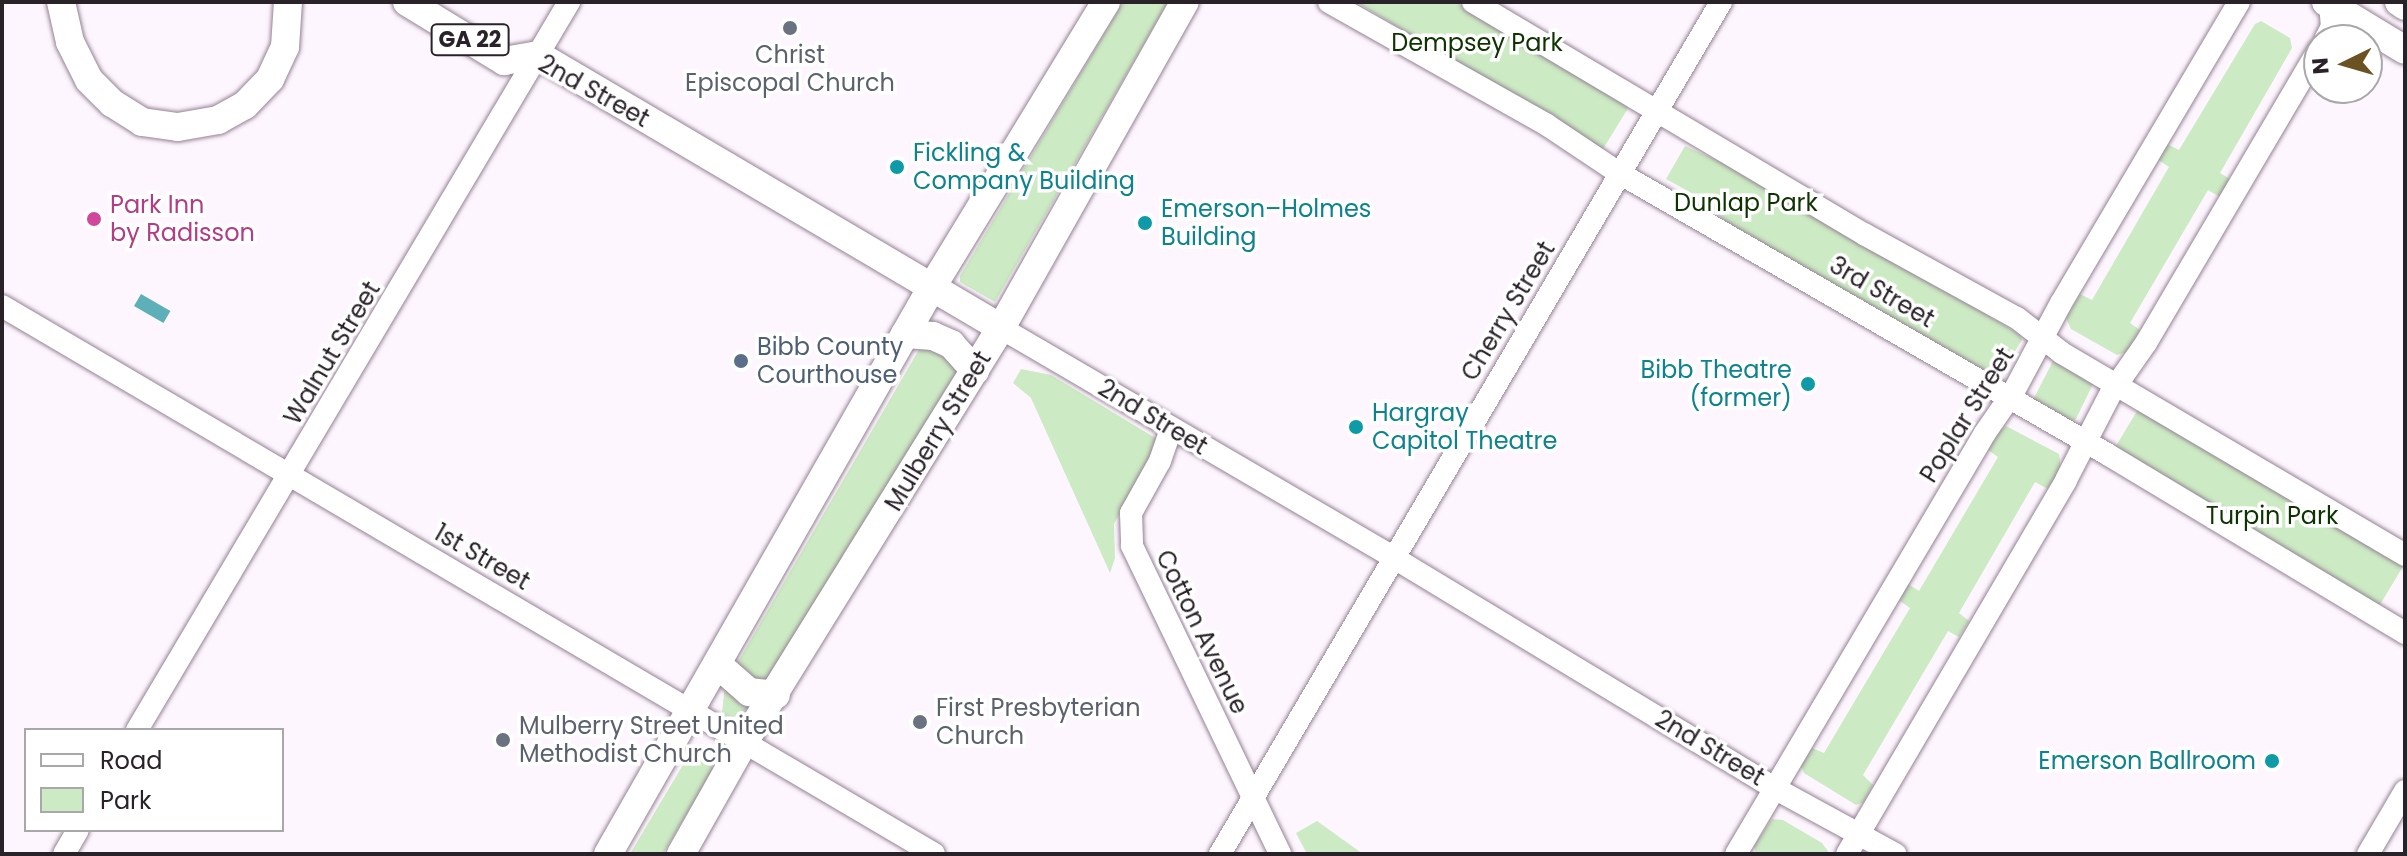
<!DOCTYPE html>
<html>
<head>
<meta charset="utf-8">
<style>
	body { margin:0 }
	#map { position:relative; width:2407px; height:856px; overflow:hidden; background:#fef6fe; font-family:Poppins,sans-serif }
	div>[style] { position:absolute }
	.green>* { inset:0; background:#cceac3; transform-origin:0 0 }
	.water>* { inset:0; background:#5eb0b8; transform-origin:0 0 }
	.roads { filter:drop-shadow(0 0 2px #948294) drop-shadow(0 0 2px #948294) }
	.minor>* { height:22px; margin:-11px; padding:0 11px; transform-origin:11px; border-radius:11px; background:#fff }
	.major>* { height:28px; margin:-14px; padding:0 14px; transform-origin:14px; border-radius:14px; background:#fff }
	.dots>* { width:22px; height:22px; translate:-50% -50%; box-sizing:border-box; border:4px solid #fff; border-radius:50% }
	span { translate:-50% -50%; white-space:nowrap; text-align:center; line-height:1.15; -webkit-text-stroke:7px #fff; paint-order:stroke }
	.shield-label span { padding:2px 6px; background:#fff; border:2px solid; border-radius:6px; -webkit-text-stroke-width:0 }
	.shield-label { font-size:22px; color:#292229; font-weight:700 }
	.park-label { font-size:24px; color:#0d3300 }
	.worship-label { font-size:24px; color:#5b616d }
	.left { translate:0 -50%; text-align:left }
	.street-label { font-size:24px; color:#292229 }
	.culture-label { font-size:24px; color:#0d838f }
	.right { translate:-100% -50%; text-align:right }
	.hotel-label { font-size:24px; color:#b23c85 }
	.service-label { font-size:24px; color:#4e5e75 }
	.frame { position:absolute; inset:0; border:4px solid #292229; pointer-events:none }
	.legend { position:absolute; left:24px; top:728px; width:260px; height:104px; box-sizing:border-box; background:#fff; border:2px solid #a9a7a9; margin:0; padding:10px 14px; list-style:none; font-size:24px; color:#292229 }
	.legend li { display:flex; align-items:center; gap:16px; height:40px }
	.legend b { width:40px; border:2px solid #a9a7a9 }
	.north { position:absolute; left:2303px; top:24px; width:80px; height:80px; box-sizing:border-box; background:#fff; border:2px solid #a9a7a9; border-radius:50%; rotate:265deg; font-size:22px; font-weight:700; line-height:32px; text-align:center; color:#292229 }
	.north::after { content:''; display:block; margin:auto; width:28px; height:36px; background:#6b5223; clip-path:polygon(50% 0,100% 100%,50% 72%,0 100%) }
</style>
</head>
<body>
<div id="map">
	<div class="green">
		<div style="clip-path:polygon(1123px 2px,1168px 2px,995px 302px,960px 282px,960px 276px)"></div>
		<div style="clip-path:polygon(1356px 2px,1456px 2px,1567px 67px,1628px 107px,1627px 110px,1603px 149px)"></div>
		<div style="clip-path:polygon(2261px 21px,2290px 38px,2292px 48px,2220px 173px,2230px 179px,2220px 197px,2208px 190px,2130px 323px,2140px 330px,2127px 352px,2117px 355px,2071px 329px,2066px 318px,2080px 294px,2092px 300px,2169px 167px,2157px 159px,2167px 144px,2179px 150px,2255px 24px)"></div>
		<div style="clip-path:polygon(1685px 146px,1759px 179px,2021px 335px,2022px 340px,1998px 378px,1961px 361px,1730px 225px,1697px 196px,1666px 179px)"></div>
		<div style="clip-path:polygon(935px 322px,973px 345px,755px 703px,732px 718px,722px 713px,725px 684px)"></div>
		<div style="clip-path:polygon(2054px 359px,2093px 384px,2076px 419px,2071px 422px,2032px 402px)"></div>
		<div style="clip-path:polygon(1021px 369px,1051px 375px,1157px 439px,1150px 459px,1114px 524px,1115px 558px,1110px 573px,1031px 398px,1013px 383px)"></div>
		<div style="left:2140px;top:406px;width:308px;height:49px;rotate:31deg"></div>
		<div style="clip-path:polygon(2006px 426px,2059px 454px,2061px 469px,2048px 489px,2035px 482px,1959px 613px,1969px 621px,1959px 637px,1948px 631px,1863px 775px,1873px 785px,1864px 802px,1856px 805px,1804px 773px,1801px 766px,1812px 748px,1824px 753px,1910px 608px,1897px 599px,1908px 584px,1919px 591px,1998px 457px,1988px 450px,2000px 430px)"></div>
		<div style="clip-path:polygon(690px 753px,714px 768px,663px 854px,630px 854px)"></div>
		<div style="clip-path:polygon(1772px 819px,1783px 820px,1822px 843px,1830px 854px,1756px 854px,1754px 846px)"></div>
		<div style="clip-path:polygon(1317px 821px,1363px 854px,1307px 854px,1296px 833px)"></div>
	</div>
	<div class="water">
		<div style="left:141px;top:294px;width:34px;height:14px;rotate:30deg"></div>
	</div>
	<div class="roads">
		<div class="minor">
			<div style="left:1329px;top:2px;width:250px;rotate:29.4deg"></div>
			<div style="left:1547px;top:125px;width:87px;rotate:33.7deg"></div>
			<div style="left:1619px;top:173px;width:563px;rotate:29.93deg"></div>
			<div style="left:2107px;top:454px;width:348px;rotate:31deg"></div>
			<div style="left:1473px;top:2px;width:455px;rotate:30.7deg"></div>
			<div style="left:1864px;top:234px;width:175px;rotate:28.8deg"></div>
			<div style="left:2017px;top:318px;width:57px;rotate:37.9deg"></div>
			<div style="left:2062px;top:353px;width:398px;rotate:30.5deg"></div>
			<div style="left:2325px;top:40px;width:15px;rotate:-62deg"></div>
			<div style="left:2332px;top:27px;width:25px;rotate:-95deg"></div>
			<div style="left:2px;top:306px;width:1081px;rotate:30.45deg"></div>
			<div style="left:1001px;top:328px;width:458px;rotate:30.3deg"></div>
			<div style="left:1396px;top:559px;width:444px;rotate:31.2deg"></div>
			<div style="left:1776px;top:789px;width:136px;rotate:28.6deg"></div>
			<div style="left:1171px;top:429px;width:34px;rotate:109deg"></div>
			<div style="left:1160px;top:461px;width:60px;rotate:119.1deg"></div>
			<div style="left:1131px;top:513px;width:33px;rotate:88deg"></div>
			<div style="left:1132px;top:546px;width:342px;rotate:64.3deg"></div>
			<div style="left:137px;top:730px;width:847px;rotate:-59.31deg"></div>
			<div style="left:64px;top:854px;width:28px;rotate:-60deg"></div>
			<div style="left:1220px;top:854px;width:988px;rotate:-59.54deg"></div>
			<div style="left:1736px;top:854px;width:489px;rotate:-59.4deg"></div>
			<div style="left:1985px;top:433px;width:51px;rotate:-55.4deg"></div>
			<div style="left:2014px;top:391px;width:100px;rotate:-61.9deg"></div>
			<div style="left:2061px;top:303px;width:350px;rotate:-59.4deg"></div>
			<div style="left:1847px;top:854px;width:433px;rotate:-59.6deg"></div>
			<div style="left:2066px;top:480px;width:98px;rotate:-62.7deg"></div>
			<div style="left:2111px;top:393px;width:61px;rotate:-55deg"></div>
			<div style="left:2146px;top:343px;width:341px;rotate:-59.5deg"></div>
			<div style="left:2368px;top:854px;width:73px;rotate:-59.6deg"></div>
		</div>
		<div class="major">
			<div style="left:61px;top:2px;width:41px;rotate:77.3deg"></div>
			<div style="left:70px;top:42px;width:42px;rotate:63.4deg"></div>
			<div style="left:89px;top:80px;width:33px;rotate:45deg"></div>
			<div style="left:112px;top:103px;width:36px;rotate:32deg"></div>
			<div style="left:142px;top:122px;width:36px;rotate:8deg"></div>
			<div style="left:178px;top:127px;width:41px;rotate:-9.9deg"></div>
			<div style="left:218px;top:120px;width:31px;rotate:-29deg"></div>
			<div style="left:245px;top:105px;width:36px;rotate:-46deg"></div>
			<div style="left:270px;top:79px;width:35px;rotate:-65deg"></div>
			<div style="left:285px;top:47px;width:45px;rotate:-86.2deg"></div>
			<div style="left:407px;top:2px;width:114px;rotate:31.3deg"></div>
			<div style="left:504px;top:61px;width:35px;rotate:-10deg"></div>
			<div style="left:538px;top:55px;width:537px;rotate:30.52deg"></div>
			<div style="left:2326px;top:2px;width:92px;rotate:31.3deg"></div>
			<div style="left:2399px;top:2px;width:7px;rotate:34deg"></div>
			<div style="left:905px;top:334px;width:28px;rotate:4deg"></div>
			<div style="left:933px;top:336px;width:20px;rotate:24deg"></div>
			<div style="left:951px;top:344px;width:36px;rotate:48deg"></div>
			<div style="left:717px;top:664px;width:43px;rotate:41.2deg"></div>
			<div style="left:749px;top:692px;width:27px;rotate:6deg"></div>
			<div style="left:608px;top:854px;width:653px;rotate:-60.26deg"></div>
			<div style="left:932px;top:287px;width:334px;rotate:-58.6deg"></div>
			<div style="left:681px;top:854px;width:129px;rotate:-60.6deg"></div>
			<div style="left:744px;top:742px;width:487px;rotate:-58.2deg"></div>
			<div style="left:1001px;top:328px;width:374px;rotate:-60.6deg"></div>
		</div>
	</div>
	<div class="dots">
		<div style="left:790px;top:28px;background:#6b7280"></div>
		<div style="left:897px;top:167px;background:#0f9aa8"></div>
		<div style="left:94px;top:219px;background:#d1479c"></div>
		<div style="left:1145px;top:223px;background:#0f9aa8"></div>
		<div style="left:741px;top:361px;background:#5c6f8a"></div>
		<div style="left:1808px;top:384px;background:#0f9aa8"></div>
		<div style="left:1356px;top:427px;background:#0f9aa8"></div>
		<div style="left:920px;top:722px;background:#6b7280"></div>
		<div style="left:503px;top:740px;background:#6b7280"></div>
		<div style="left:2272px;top:761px;background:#0f9aa8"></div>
	</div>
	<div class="shield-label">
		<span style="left:470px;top:40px">GA 22</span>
	</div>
	<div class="park-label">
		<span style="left:1477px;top:43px">Dempsey Park</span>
		<span style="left:1746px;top:203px">Dunlap Park</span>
		<span style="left:2272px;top:516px">Turpin Park</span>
	</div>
	<div class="worship-label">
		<span style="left:790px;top:69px">Christ<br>Episcopal Church</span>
		<span class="left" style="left:936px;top:722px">First Presbyterian<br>Church</span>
		<span class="left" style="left:519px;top:740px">Mulberry Street United<br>Methodist Church</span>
	</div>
	<div class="street-label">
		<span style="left:594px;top:91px;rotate:29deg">2nd Street</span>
		<span style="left:1882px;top:292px;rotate:30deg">3rd Street</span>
		<span style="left:1508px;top:311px;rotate:-59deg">Cherry Street</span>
		<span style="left:332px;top:353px;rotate:-59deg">Walnut Street</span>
		<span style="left:1967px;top:415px;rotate:-58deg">Poplar Street</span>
		<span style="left:1153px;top:417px;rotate:31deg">2nd Street</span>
		<span style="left:938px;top:431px;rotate:-59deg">Mulberry Street</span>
		<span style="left:482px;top:557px;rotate:30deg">1st Street</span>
		<span style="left:1202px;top:632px;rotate:64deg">Cotton Avenue</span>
		<span style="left:1710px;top:748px;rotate:31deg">2nd Street</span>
	</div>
	<div class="culture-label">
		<span class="left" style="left:913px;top:167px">Fickling &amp;<br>Company Building</span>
		<span class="left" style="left:1161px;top:223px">Emerson–Holmes<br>Building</span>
		<span class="right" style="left:1792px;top:384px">Bibb Theatre<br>(former)</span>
		<span class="left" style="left:1372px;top:427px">Hargray<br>Capitol Theatre</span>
		<span class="right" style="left:2256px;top:761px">Emerson Ballroom</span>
	</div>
	<div class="hotel-label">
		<span class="left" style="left:110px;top:219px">Park Inn<br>by Radisson</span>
	</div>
	<div class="service-label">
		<span class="left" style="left:757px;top:361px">Bibb County<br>Courthouse</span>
	</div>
	<div class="frame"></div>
	<ul class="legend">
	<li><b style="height:10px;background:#fff"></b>Road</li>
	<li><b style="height:22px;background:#cceac3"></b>Park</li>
	</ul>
	<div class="north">N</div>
</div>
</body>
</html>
